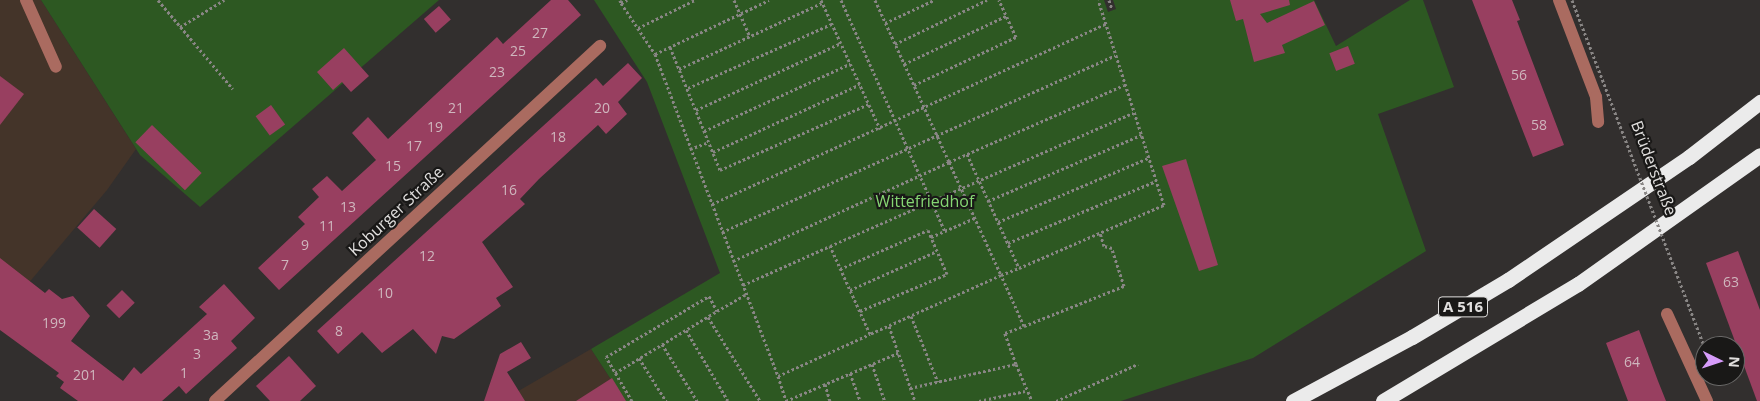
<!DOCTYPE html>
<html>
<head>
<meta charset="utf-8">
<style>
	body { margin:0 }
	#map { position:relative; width:1760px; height:401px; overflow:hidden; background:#322f2e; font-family:"Open Sans",sans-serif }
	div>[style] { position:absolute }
	.commercial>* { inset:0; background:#443429 }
	.green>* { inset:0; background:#2d5822 }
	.building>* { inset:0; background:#983f60; transform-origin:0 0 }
	.path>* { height:3px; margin-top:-1.5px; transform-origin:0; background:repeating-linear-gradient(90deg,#898685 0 2.5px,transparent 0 5px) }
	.minor>* { height:12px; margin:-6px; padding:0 6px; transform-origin:6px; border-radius:6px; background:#aa6b60 }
	.highway>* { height:15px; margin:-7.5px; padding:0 7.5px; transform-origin:7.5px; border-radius:7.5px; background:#ebebeb }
	.path-bridge>* { height:3px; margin-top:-1.5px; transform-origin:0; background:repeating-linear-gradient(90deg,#898685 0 2.5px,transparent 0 5px) }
	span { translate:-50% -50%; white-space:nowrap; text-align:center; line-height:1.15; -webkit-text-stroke:4.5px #191817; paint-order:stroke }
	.number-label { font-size:14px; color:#cfb7be }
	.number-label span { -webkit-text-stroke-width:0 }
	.shield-label span { padding:1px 4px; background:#191817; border:1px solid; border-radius:4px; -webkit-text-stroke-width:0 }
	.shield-label { font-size:15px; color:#e1dfde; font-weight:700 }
	.street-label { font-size:16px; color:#e1dfde }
	.park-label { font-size:16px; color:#86d673 }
	.north { position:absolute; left:1695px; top:336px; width:50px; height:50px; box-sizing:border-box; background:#191817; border:1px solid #696867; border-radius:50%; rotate:94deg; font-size:14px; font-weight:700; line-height:20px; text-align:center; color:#e1dfde }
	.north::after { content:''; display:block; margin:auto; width:18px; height:22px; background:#d69bfa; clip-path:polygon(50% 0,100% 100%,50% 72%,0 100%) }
</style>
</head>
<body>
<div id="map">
	<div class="commercial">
		<div style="clip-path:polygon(0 0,41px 0,136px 149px,107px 190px,0 317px)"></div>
		<div style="clip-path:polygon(591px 349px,625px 401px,501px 401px)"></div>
	</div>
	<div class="green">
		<div style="clip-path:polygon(41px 0,439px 0,200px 207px,140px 155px)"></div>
		<div style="clip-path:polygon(594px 0,1104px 0,1108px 12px,1116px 9px,1113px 0,1314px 0,1336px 46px,1410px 0,1423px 0,1454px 87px,1378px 114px,1426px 251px,1253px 358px,1121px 401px,625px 401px,591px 349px,720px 273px,647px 82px)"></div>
	</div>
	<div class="building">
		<div style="clip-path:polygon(551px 0,568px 0,581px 15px,279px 290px,258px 268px,305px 224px,298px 217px,319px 197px,312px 189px,327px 176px,342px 191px,376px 160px,352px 133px,368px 117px,388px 139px,497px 37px,503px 44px)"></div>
		<div style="clip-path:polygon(1230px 0,1289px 0,1290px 5px,1260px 14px,1267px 23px,1314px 1px,1325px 25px,1282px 45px,1285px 53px,1254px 62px,1243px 19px,1236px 21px)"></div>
		<div style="clip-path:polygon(1472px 0,1512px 0,1520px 20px,1517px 21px,1564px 145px,1533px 157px)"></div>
		<div style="left:439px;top:6px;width:18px;height:20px;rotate:49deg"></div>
		<div style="left:1348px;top:46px;width:19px;height:20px;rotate:69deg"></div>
		<div style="clip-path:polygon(344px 48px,369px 76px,351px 92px,342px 82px,333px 90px,317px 72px)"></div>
		<div style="clip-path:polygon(628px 63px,642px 78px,618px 102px,627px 114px,606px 134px,598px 125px,539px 179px,520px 199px,525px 204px,482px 242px,513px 287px,496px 298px,501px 306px,454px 339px,442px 336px,436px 354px,413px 329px,382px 353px,362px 332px,338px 354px,317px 331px,596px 78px,603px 86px)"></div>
		<div style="clip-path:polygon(0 76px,24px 94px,0 125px)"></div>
		<div style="left:271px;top:105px;width:24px;height:19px;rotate:54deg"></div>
		<div style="left:152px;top:125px;width:69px;height:24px;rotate:44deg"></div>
		<div style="clip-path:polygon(1186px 159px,1218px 265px,1199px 271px,1162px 166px)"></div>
		<div style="left:94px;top:209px;width:30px;height:25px;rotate:42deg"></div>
		<div style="clip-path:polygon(1738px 251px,1760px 310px,1760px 401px,1757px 401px,1706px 263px)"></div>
		<div style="clip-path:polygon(0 258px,45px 293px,49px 289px,62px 299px,73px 296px,90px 316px,71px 341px,123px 381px,134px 367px,141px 374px,207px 314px,199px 307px,224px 284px,255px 318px,231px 341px,237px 348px,186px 394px,179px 386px,162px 401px,78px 401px,60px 388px,64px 382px,56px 376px,59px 373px,0 330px)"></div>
		<div style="left:122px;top:290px;width:18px;height:22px;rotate:45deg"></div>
		<div style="clip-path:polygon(1639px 330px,1658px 381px,1666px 401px,1628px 401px,1606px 343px)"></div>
		<div style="clip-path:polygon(521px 342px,531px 358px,507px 372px,525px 401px,484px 401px,500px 354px)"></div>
		<div style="clip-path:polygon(289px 356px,316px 386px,300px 401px,270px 401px,256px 386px)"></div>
		<div style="clip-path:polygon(612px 378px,626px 401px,576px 401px)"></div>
	</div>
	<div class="path">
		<div style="left:158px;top:0;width:116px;rotate:49.9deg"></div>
		<div style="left:620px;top:0;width:3px;rotate:72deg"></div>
		<div style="left:621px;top:3px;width:7px;rotate:-27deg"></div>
		<div style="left:734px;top:0;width:40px;rotate:66.6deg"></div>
		<div style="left:821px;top:0;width:142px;rotate:65.4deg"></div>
		<div style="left:841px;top:0;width:253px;rotate:65.8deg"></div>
		<div style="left:875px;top:0;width:178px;rotate:65.4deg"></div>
		<div style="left:949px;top:162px;width:191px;rotate:-23.7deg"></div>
		<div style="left:1109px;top:0;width:9px;rotate:72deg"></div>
		<div style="left:621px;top:3px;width:61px;rotate:56.3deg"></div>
		<div style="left:655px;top:54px;width:345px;rotate:69.1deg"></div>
		<div style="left:778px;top:376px;width:101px;rotate:-24.5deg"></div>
		<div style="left:870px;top:334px;width:97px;rotate:-114.4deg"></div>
		<div style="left:830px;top:246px;width:331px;rotate:-23.7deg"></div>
		<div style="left:885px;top:23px;width:54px;rotate:-25.1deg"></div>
		<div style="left:180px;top:27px;width:52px;rotate:-31.5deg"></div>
		<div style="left:638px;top:28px;width:64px;rotate:-26.2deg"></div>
		<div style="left:895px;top:44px;width:102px;rotate:-25.6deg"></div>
		<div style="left:670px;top:47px;width:133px;rotate:67.9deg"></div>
		<div style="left:720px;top:170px;width:163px;rotate:-23.9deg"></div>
		<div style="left:655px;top:54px;width:126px;rotate:-25.3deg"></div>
		<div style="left:904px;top:64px;width:113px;rotate:-25.2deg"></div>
		<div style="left:679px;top:69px;width:157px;rotate:-24.8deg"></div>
		<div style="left:914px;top:85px;width:113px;rotate:-25.2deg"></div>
		<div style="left:1016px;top:37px;width:41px;rotate:-114.7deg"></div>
		<div style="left:688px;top:88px;width:158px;rotate:-24deg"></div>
		<div style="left:696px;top:110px;width:160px;rotate:-24.8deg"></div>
		<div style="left:704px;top:131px;width:161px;rotate:-24.7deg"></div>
		<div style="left:690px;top:149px;width:20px;rotate:-20deg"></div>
		<div style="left:713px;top:152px;width:161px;rotate:-24.7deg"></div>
		<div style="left:967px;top:154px;width:125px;rotate:65.5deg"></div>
		<div style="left:1019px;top:268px;width:158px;rotate:-23.5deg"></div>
		<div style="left:1164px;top:205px;width:215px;rotate:-107.8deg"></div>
		<div style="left:988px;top:201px;width:167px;rotate:-23.3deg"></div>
		<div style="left:712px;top:204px;width:433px;rotate:-24.6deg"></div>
		<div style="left:998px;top:222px;width:163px;rotate:-23.1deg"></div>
		<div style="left:722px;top:232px;width:431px;rotate:-24.2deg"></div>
		<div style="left:1008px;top:243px;width:160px;rotate:-22.7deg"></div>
		<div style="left:733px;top:261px;width:238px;rotate:-24.6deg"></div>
		<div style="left:949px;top:162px;width:124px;rotate:65.3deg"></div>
		<div style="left:1001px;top:275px;width:144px;rotate:155.8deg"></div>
		<div style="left:840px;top:269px;width:96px;rotate:-23.9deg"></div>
		<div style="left:928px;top:230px;width:8px;rotate:67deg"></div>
		<div style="left:743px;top:285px;width:95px;rotate:-24.1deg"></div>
		<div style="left:850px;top:290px;width:95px;rotate:-24.1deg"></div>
		<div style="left:860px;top:311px;width:95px;rotate:-23deg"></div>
		<div style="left:947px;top:274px;width:40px;rotate:-113.4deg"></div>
		<div style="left:931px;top:237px;width:48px;rotate:-23.4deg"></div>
		<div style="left:911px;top:316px;width:71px;rotate:67.8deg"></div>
		<div style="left:708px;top:317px;width:99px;rotate:58.2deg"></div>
		<div style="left:889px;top:326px;width:79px;rotate:70.9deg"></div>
		<div style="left:1024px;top:326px;width:108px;rotate:-21.8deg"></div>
		<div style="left:1124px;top:286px;width:40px;rotate:-108deg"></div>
		<div style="left:1112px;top:248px;width:8px;rotate:-166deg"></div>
		<div style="left:1104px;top:246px;width:14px;rotate:-107deg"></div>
		<div style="left:686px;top:330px;width:82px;rotate:59.4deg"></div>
		<div style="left:662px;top:344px;width:67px;rotate:58.4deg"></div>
		<div style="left:639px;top:358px;width:51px;rotate:57.9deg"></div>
		<div style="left:872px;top:364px;width:39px;rotate:71deg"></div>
		<div style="left:1016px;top:364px;width:33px;rotate:-110deg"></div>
		<div style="left:1005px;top:333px;width:20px;rotate:-20deg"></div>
		<div style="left:1024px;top:326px;width:56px;rotate:-114.3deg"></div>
		<div style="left:1001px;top:275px;width:19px;rotate:-21deg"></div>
		<div style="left:615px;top:373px;width:119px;rotate:-31.3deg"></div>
		<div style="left:850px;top:373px;width:30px;rotate:70deg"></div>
		<div style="left:778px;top:376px;width:26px;rotate:72deg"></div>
		<div style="left:825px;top:384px;width:18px;rotate:74deg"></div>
		<div style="left:910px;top:388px;width:109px;rotate:-12.8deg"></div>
		<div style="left:1016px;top:364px;width:40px;rotate:66.6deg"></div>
		<div style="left:632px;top:401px;width:51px;rotate:-120.6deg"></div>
		<div style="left:606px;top:357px;width:120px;rotate:-30.6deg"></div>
		<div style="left:709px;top:296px;width:17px;rotate:62deg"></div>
		<div style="left:717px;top:311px;width:34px;rotate:-30deg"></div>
		<div style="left:786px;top:401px;width:122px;rotate:-23.2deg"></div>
		<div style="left:979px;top:401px;width:47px;rotate:-12.3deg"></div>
		<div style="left:1056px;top:401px;width:90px;rotate:-24.3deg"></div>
	</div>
	<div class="minor">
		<div style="left:26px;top:0;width:73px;rotate:65.9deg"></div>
		<div style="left:1559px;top:0;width:104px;rotate:69.1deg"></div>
		<div style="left:1596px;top:97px;width:25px;rotate:85deg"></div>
		<div style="left:1667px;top:314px;width:96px;rotate:65.3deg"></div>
		<div style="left:215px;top:401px;width:524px;rotate:-42.68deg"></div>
	</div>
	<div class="highway">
		<div style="left:1293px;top:401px;width:135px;rotate:-28.3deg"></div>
		<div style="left:1412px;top:337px;width:112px;rotate:-30.7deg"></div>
		<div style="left:1508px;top:280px;width:219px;rotate:-34.2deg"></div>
		<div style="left:1689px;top:157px;width:90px;rotate:-37.8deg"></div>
		<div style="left:1383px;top:401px;width:227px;rotate:-31deg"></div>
		<div style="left:1578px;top:284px;width:223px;rotate:-35.3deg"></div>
	</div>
	<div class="path-bridge">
		<div style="left:1572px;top:0;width:373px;rotate:69.1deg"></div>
	</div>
	<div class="number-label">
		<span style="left:540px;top:33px">27</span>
		<span style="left:518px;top:51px">25</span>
		<span style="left:497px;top:72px">23</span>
		<span style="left:1519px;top:75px">56</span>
		<span style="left:456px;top:108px">21</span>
		<span style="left:602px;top:108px">20</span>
		<span style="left:1539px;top:125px">58</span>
		<span style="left:435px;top:127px">19</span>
		<span style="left:558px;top:137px">18</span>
		<span style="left:414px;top:146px">17</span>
		<span style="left:393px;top:166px">15</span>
		<span style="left:509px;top:190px">16</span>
		<span style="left:348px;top:207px">13</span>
		<span style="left:327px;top:226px">11</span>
		<span style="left:305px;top:245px">9</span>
		<span style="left:427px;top:256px">12</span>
		<span style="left:285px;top:265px">7</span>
		<span style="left:1731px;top:282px">63</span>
		<span style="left:385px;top:293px">10</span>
		<span style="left:54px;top:323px">199</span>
		<span style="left:339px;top:331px">8</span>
		<span style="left:211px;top:335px">3a</span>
		<span style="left:197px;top:354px">3</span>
		<span style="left:1632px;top:362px">64</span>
		<span style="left:184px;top:373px">1</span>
		<span style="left:85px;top:375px">201</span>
	</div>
	<div class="shield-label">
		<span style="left:1463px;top:307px">A 516</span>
	</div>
	<div class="street-label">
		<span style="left:1654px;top:168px;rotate:69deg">Brüderstraße</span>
		<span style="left:396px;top:211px;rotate:-43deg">Koburger Straße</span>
	</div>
	<div class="park-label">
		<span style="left:925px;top:201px">Wittefriedhof</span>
	</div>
	<div class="north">N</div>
</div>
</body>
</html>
